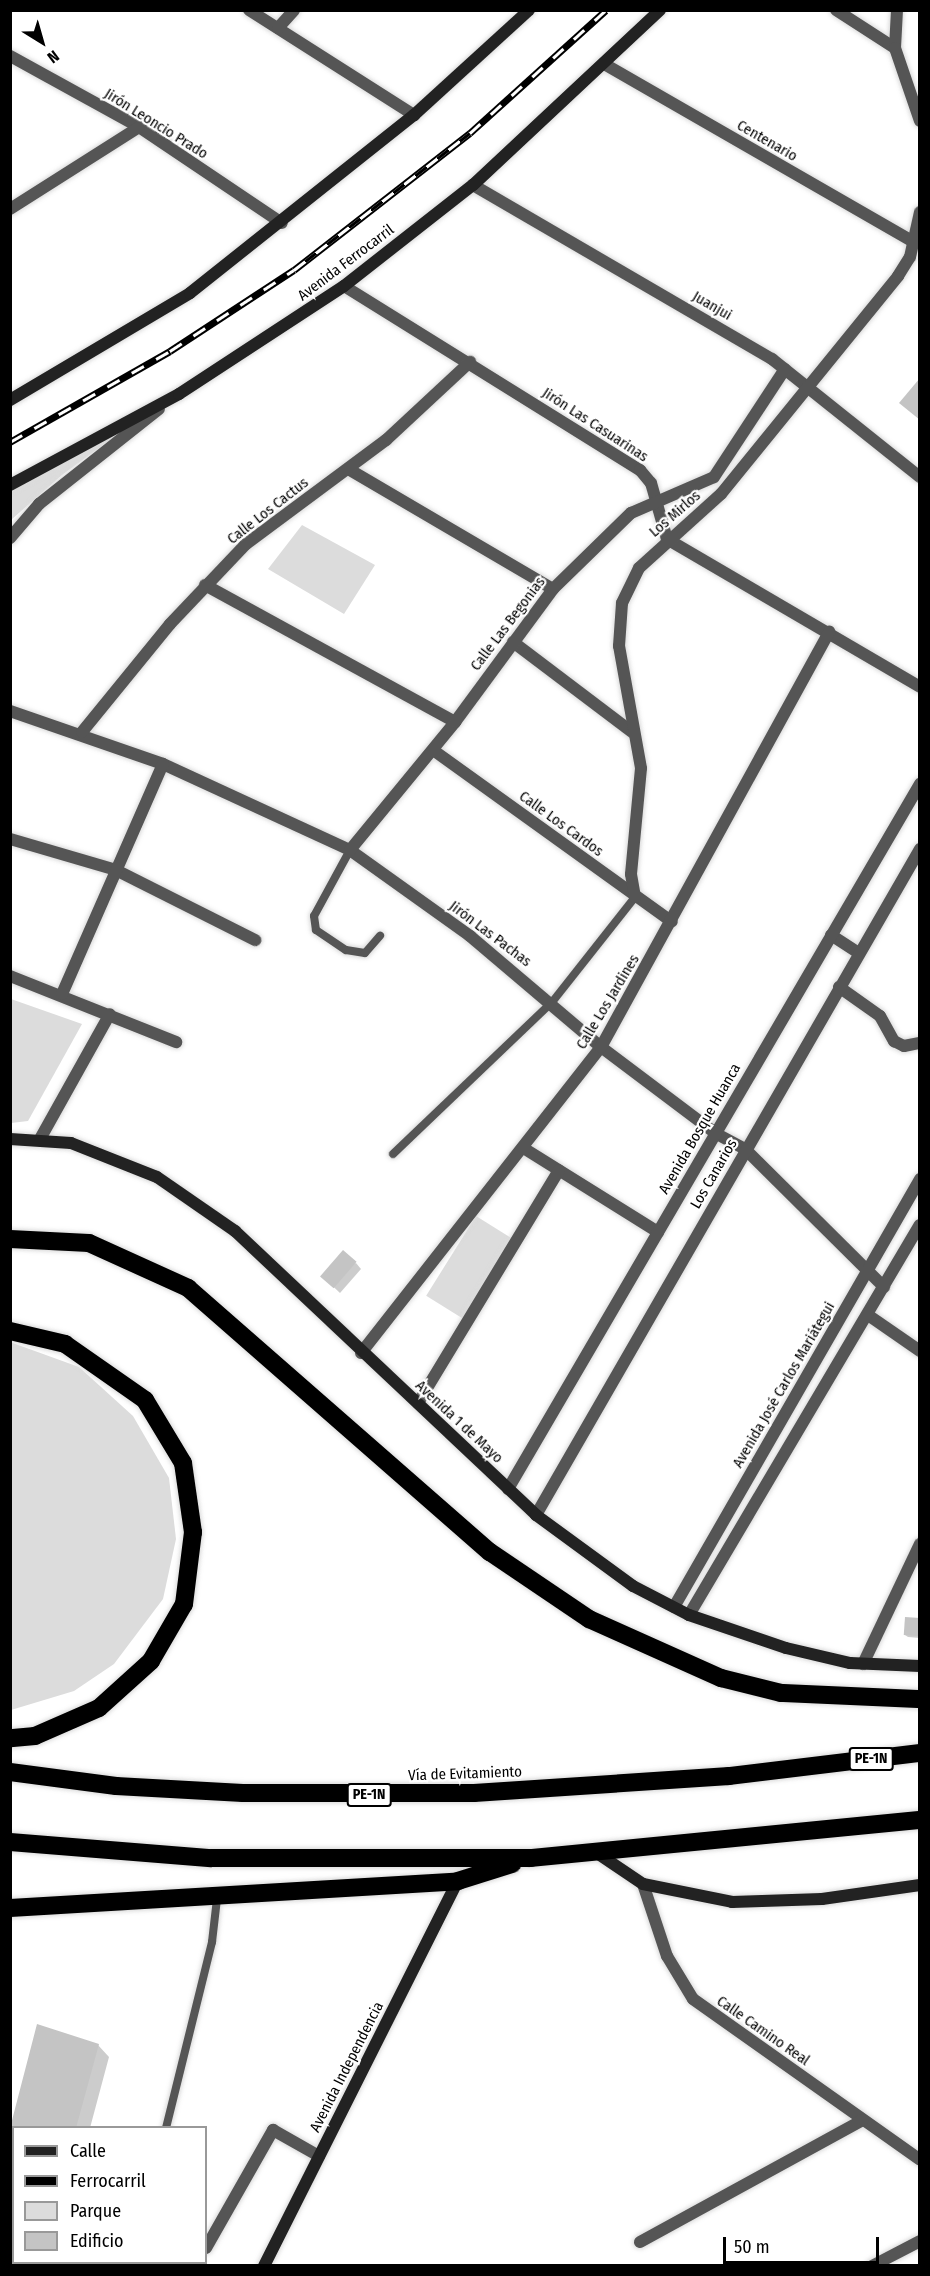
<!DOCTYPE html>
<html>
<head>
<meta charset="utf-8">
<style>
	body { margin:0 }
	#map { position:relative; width:930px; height:2276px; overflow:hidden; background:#fff; font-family:"Fira Sans Condensed",sans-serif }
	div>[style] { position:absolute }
	.green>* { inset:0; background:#dcdcdc; transform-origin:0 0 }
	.shadow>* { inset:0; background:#0003 }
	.building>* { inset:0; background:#c4c4c4; transform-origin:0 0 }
	.roads { filter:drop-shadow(0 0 2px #dbdbdb) drop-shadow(0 0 2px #dbdbdb) }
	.lane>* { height:8px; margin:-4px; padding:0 4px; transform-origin:4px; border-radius:4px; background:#555 }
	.street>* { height:12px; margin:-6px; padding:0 6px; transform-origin:6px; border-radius:6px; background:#555 }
	.secondary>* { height:12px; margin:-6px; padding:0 6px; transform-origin:6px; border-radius:6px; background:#222 }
	.highway>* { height:18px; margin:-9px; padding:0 9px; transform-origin:9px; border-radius:9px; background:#000 }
	.rail>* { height:7px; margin-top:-3.5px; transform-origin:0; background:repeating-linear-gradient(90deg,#fff 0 14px,#000 0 28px); box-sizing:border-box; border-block:2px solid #000 }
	span { translate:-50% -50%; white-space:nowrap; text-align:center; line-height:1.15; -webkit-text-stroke:4.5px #fff; paint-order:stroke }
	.shield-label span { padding:2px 4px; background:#fff; border:2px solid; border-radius:4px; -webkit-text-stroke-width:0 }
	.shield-label { font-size:14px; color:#000; font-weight:700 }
	.street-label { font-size:15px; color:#000 }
	.frame { position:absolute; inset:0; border:12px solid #000; pointer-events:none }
	.legend { position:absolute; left:12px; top:2126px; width:195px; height:138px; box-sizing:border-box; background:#fff; border:2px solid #999; margin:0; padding:8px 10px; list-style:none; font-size:18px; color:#000 }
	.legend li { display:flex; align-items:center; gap:12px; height:30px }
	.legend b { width:30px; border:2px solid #999 }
	.north { position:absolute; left:12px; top:12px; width:60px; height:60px; -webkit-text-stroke:4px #fff; paint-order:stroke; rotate:143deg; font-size:16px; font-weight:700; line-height:24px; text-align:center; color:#000 }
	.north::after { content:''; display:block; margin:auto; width:21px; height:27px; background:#000; clip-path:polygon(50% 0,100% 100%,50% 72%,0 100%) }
	.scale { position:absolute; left:723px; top:2237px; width:156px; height:27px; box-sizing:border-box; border:3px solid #000; border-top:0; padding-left:8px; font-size:18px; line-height:21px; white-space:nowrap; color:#000; -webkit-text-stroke:4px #fff; paint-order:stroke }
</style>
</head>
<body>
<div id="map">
	<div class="green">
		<div style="clip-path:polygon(119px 433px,62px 475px,11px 520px,11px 491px)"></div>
		<div style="clip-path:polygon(302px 525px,375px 565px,344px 614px,268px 569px)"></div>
		<div style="clip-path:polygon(11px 999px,82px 1024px,28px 1121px,11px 1123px)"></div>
		<div style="left:476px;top:1216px;width:44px;height:94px;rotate:32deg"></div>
		<div style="clip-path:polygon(10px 1342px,79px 1367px,133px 1416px,169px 1478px,176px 1539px,163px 1599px,114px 1664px,74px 1691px,11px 1710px)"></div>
	</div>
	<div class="shadow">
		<div style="clip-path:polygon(356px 1263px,361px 1269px,340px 1293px,322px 1276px)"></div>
		<div style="clip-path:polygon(920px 1619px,920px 1638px,908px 1637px,905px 1635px)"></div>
		<div style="clip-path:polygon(38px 2026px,98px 2045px,109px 2057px,90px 2128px,14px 2128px,14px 2262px,54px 2262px,10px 2266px,10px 2133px)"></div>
	</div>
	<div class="building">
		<div style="clip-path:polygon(920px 378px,920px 420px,899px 403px)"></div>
		<div style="left:343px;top:1250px;width:18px;height:35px;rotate:41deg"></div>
		<div style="left:905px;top:1617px;width:15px;height:18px;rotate:4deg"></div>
		<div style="clip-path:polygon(37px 2024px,99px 2044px,76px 2128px,14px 2128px,14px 2262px,40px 2262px,10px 2266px,10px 2128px)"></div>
	</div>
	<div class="roads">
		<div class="lane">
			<div style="left:350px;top:850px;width:75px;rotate:118.6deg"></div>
			<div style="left:314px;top:916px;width:14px;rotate:82deg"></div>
			<div style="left:316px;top:930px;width:36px;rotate:34deg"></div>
			<div style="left:346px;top:950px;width:19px;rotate:9deg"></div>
			<div style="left:365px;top:953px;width:23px;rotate:-49deg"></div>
			<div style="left:393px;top:1154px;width:221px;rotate:-43.7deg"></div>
			<div style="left:553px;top:1001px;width:132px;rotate:-51.7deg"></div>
			<div style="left:166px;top:2128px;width:192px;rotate:-76.1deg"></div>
			<div style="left:212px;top:1942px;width:43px;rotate:-83.4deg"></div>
		</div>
		<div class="street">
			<div style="left:249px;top:10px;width:196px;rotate:32.5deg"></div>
			<div style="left:836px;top:10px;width:70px;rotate:32.8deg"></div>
			<div style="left:897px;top:10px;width:38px;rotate:93deg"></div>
			<div style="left:895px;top:48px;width:77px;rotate:71.1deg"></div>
			<div style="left:278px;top:28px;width:24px;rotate:-48deg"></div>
			<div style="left:10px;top:56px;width:147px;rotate:28.8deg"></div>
			<div style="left:139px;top:127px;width:172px;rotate:33.9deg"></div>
			<div style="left:606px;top:65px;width:355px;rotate:29.9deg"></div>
			<div style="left:473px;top:185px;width:346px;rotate:30.2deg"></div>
			<div style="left:772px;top:359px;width:189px;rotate:38.6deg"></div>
			<div style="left:10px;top:209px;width:153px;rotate:-32.4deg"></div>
			<div style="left:344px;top:286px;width:349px;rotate:31.9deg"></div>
			<div style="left:640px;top:470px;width:17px;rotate:50deg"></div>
			<div style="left:651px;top:483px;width:58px;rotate:74.1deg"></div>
			<div style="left:667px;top:539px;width:293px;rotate:30.3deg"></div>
			<div style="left:350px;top:470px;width:235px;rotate:30.4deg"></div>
			<div style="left:10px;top:538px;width:45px;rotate:-49.5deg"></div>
			<div style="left:39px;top:504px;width:153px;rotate:-38.4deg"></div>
			<div style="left:205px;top:585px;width:285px;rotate:28.7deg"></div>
			<div style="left:513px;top:642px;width:149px;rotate:37.1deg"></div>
			<div style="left:10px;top:711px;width:162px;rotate:19.1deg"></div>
			<div style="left:163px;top:764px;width:206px;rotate:24.7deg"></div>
			<div style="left:350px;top:850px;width:148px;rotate:35.6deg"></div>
			<div style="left:470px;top:936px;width:172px;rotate:40.3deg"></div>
			<div style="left:601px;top:1047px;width:143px;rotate:37deg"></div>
			<div style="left:715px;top:1133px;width:34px;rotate:28deg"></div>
			<div style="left:745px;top:1149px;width:196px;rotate:44.8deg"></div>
			<div style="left:82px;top:732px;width:139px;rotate:-50.8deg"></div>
			<div style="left:170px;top:624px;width:110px;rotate:-46.5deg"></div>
			<div style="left:246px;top:544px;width:174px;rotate:-36.6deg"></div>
			<div style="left:386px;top:440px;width:115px;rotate:-42.9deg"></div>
			<div style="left:433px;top:750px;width:294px;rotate:35.7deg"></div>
			<div style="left:10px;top:839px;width:110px;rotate:16.3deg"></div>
			<div style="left:116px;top:870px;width:156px;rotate:26.7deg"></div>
			<div style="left:350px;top:850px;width:166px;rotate:-50.6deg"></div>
			<div style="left:455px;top:722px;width:165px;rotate:-53.6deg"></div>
			<div style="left:553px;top:589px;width:109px;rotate:-44.3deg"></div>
			<div style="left:631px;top:513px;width:90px;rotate:-23.4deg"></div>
			<div style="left:714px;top:477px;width:129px;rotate:-56.7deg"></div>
			<div style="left:635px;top:897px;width:23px;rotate:-100deg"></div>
			<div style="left:631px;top:874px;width:106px;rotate:-84.6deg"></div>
			<div style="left:641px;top:768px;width:124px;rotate:-100.2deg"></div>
			<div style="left:619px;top:646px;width:43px;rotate:-86deg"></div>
			<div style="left:622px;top:603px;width:39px;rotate:-64deg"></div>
			<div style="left:639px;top:568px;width:110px;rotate:-42.1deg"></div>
			<div style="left:721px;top:494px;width:281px;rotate:-50.9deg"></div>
			<div style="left:898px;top:276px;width:22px;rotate:-58deg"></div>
			<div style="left:910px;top:257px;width:46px;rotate:-77.5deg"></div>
			<div style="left:831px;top:935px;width:33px;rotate:33deg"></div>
			<div style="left:10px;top:976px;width:179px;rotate:21.7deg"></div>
			<div style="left:839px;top:987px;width:50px;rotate:35.3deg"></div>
			<div style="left:880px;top:1016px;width:29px;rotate:61deg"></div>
			<div style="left:894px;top:1041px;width:11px;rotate:27deg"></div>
			<div style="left:904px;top:1046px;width:16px;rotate:-11deg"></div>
			<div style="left:62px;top:994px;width:251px;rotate:-66.3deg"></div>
			<div style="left:40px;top:1139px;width:143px;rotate:-60.8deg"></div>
			<div style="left:525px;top:1149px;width:157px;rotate:32deg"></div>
			<div style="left:868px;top:1315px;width:63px;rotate:34.7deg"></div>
			<div style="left:361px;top:1353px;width:389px;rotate:-51.9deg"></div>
			<div style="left:601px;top:1047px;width:474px;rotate:-61.2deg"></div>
			<div style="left:418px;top:1403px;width:272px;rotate:-58.8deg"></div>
			<div style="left:508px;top:1489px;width:817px;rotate:-59.7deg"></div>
			<div style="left:536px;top:1515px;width:769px;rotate:-60.03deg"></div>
			<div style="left:674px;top:1607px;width:494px;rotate:-60.1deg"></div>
			<div style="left:689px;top:1615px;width:453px;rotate:-59.4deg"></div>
			<div style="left:863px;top:1664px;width:133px;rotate:-64.6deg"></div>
			<div style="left:643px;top:1884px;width:76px;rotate:71.6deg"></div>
			<div style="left:667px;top:1956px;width:50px;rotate:58.8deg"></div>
			<div style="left:693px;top:1999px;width:278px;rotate:35.3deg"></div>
			<div style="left:640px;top:2242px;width:254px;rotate:-28.7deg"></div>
			<div style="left:206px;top:2248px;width:136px;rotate:-60.4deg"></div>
			<div style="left:273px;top:2130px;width:53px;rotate:29.5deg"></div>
			<div style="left:195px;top:2266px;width:4px;rotate:-63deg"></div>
			<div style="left:872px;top:2266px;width:54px;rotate:-27.5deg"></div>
		</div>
		<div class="secondary">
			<div style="left:10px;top:400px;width:209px;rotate:-30.7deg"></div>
			<div style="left:190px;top:293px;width:286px;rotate:-38.5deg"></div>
			<div style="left:414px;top:115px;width:156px;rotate:-42.4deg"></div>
			<div style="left:10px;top:485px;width:192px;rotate:-28.3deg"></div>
			<div style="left:179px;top:394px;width:197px;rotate:-33.2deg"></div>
			<div style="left:344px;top:286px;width:164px;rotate:-38.1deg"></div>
			<div style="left:473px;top:185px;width:256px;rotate:-43.1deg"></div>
			<div style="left:10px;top:1139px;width:61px;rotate:3.8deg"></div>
			<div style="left:71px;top:1143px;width:92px;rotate:21.6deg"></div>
			<div style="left:157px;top:1177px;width:95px;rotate:34.7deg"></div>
			<div style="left:235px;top:1231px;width:414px;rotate:43.3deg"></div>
			<div style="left:536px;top:1515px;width:120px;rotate:36.2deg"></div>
			<div style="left:633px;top:1586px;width:63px;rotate:27.4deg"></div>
			<div style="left:689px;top:1615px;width:102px;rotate:18.8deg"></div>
			<div style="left:786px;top:1648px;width:66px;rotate:13.2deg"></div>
			<div style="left:850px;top:1663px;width:70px;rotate:2.5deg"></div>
			<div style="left:597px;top:1853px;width:55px;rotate:34deg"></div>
			<div style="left:643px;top:1884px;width:91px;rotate:11.4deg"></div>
			<div style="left:732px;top:1902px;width:90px;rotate:-1.9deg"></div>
			<div style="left:822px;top:1899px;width:99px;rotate:-8.1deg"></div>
			<div style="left:264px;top:2266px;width:431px;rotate:-63.3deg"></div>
		</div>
		<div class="highway">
			<div style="left:10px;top:1239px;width:79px;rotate:2.9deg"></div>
			<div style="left:89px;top:1243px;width:109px;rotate:24.4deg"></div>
			<div style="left:188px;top:1288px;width:401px;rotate:41.2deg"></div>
			<div style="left:490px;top:1552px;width:120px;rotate:34.1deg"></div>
			<div style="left:589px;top:1619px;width:145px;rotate:24.1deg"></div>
			<div style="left:721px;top:1678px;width:62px;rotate:14deg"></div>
			<div style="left:781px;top:1693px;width:139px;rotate:2.5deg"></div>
			<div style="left:10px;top:1331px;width:57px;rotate:13.3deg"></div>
			<div style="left:65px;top:1344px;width:98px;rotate:35deg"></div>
			<div style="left:145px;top:1400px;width:74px;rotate:58.9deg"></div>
			<div style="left:183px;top:1463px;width:70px;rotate:81.8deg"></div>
			<div style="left:193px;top:1532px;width:73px;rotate:97.1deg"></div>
			<div style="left:184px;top:1604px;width:66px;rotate:120.1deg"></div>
			<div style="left:151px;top:1661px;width:70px;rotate:137.9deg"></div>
			<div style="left:99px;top:1708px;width:70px;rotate:156.4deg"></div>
			<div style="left:35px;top:1736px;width:25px;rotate:175deg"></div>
			<div style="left:10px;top:1772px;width:107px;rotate:7.5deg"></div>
			<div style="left:116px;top:1786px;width:127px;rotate:3.2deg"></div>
			<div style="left:243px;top:1793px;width:231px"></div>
			<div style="left:474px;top:1793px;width:256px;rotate:-3.8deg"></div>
			<div style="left:729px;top:1776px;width:192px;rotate:-6.9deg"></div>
			<div style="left:10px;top:1842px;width:202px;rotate:4.6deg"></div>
			<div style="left:211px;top:1858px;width:320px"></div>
			<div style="left:531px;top:1858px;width:391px;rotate:-5.6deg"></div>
			<div style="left:10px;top:1908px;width:449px;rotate:-3.4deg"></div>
			<div style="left:458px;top:1881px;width:57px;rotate:-17.5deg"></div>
		</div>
	</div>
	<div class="rail">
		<div style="left:10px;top:442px;width:184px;rotate:-29.6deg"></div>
		<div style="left:170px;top:351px;width:148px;rotate:-33.2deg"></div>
		<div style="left:294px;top:270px;width:223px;rotate:-37.9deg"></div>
		<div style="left:470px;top:133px;width:183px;rotate:-42.1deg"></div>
	</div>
	<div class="shield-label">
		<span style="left:871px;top:1759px">PE-1N</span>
		<span style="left:369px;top:1795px">PE-1N</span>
	</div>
	<div class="street-label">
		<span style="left:156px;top:124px;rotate:32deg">Jirón Leoncio Prado</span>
		<span style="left:767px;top:141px;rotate:30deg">Centenario</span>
		<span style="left:346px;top:263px;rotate:-37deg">Avenida Ferrocarril</span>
		<span style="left:712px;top:306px;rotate:30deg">Juanjui</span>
		<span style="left:595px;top:425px;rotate:33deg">Jirón Las Casuarinas</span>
		<span style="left:268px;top:511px;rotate:-38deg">Calle Los Cactus</span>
		<span style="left:675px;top:514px;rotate:-41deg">Los Mirlos</span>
		<span style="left:508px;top:624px;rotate:-53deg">Calle Las Begonias</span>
		<span style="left:561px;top:824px;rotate:36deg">Calle Los Cardos</span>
		<span style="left:490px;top:934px;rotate:37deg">Jirón Las Pachas</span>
		<span style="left:608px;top:1002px;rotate:-59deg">Calle Los Jardines</span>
		<span style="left:700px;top:1129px;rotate:-60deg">Avenida Bosque Huanca</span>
		<span style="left:714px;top:1174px;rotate:-60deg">Los Canarios</span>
		<span style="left:784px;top:1385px;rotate:-60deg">Avenida José Carlos Mariátegui</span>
		<span style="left:459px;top:1422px;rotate:43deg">Avenida 1 de Mayo</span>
		<span style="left:465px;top:1774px;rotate:-2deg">Vía de Evitamiento</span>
		<span style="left:763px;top:2031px;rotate:35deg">Calle Camino Real</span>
		<span style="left:347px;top:2067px;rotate:-63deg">Avenida Independencia</span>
	</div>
	<div class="frame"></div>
	<ul class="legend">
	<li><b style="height:8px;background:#222"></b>Calle</li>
	<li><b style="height:8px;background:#000"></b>Ferrocarril</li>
	<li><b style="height:16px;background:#dcdcdc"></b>Parque</li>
	<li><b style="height:16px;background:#c4c4c4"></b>Edificio</li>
	</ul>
	<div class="north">N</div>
	<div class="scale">50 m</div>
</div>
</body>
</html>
